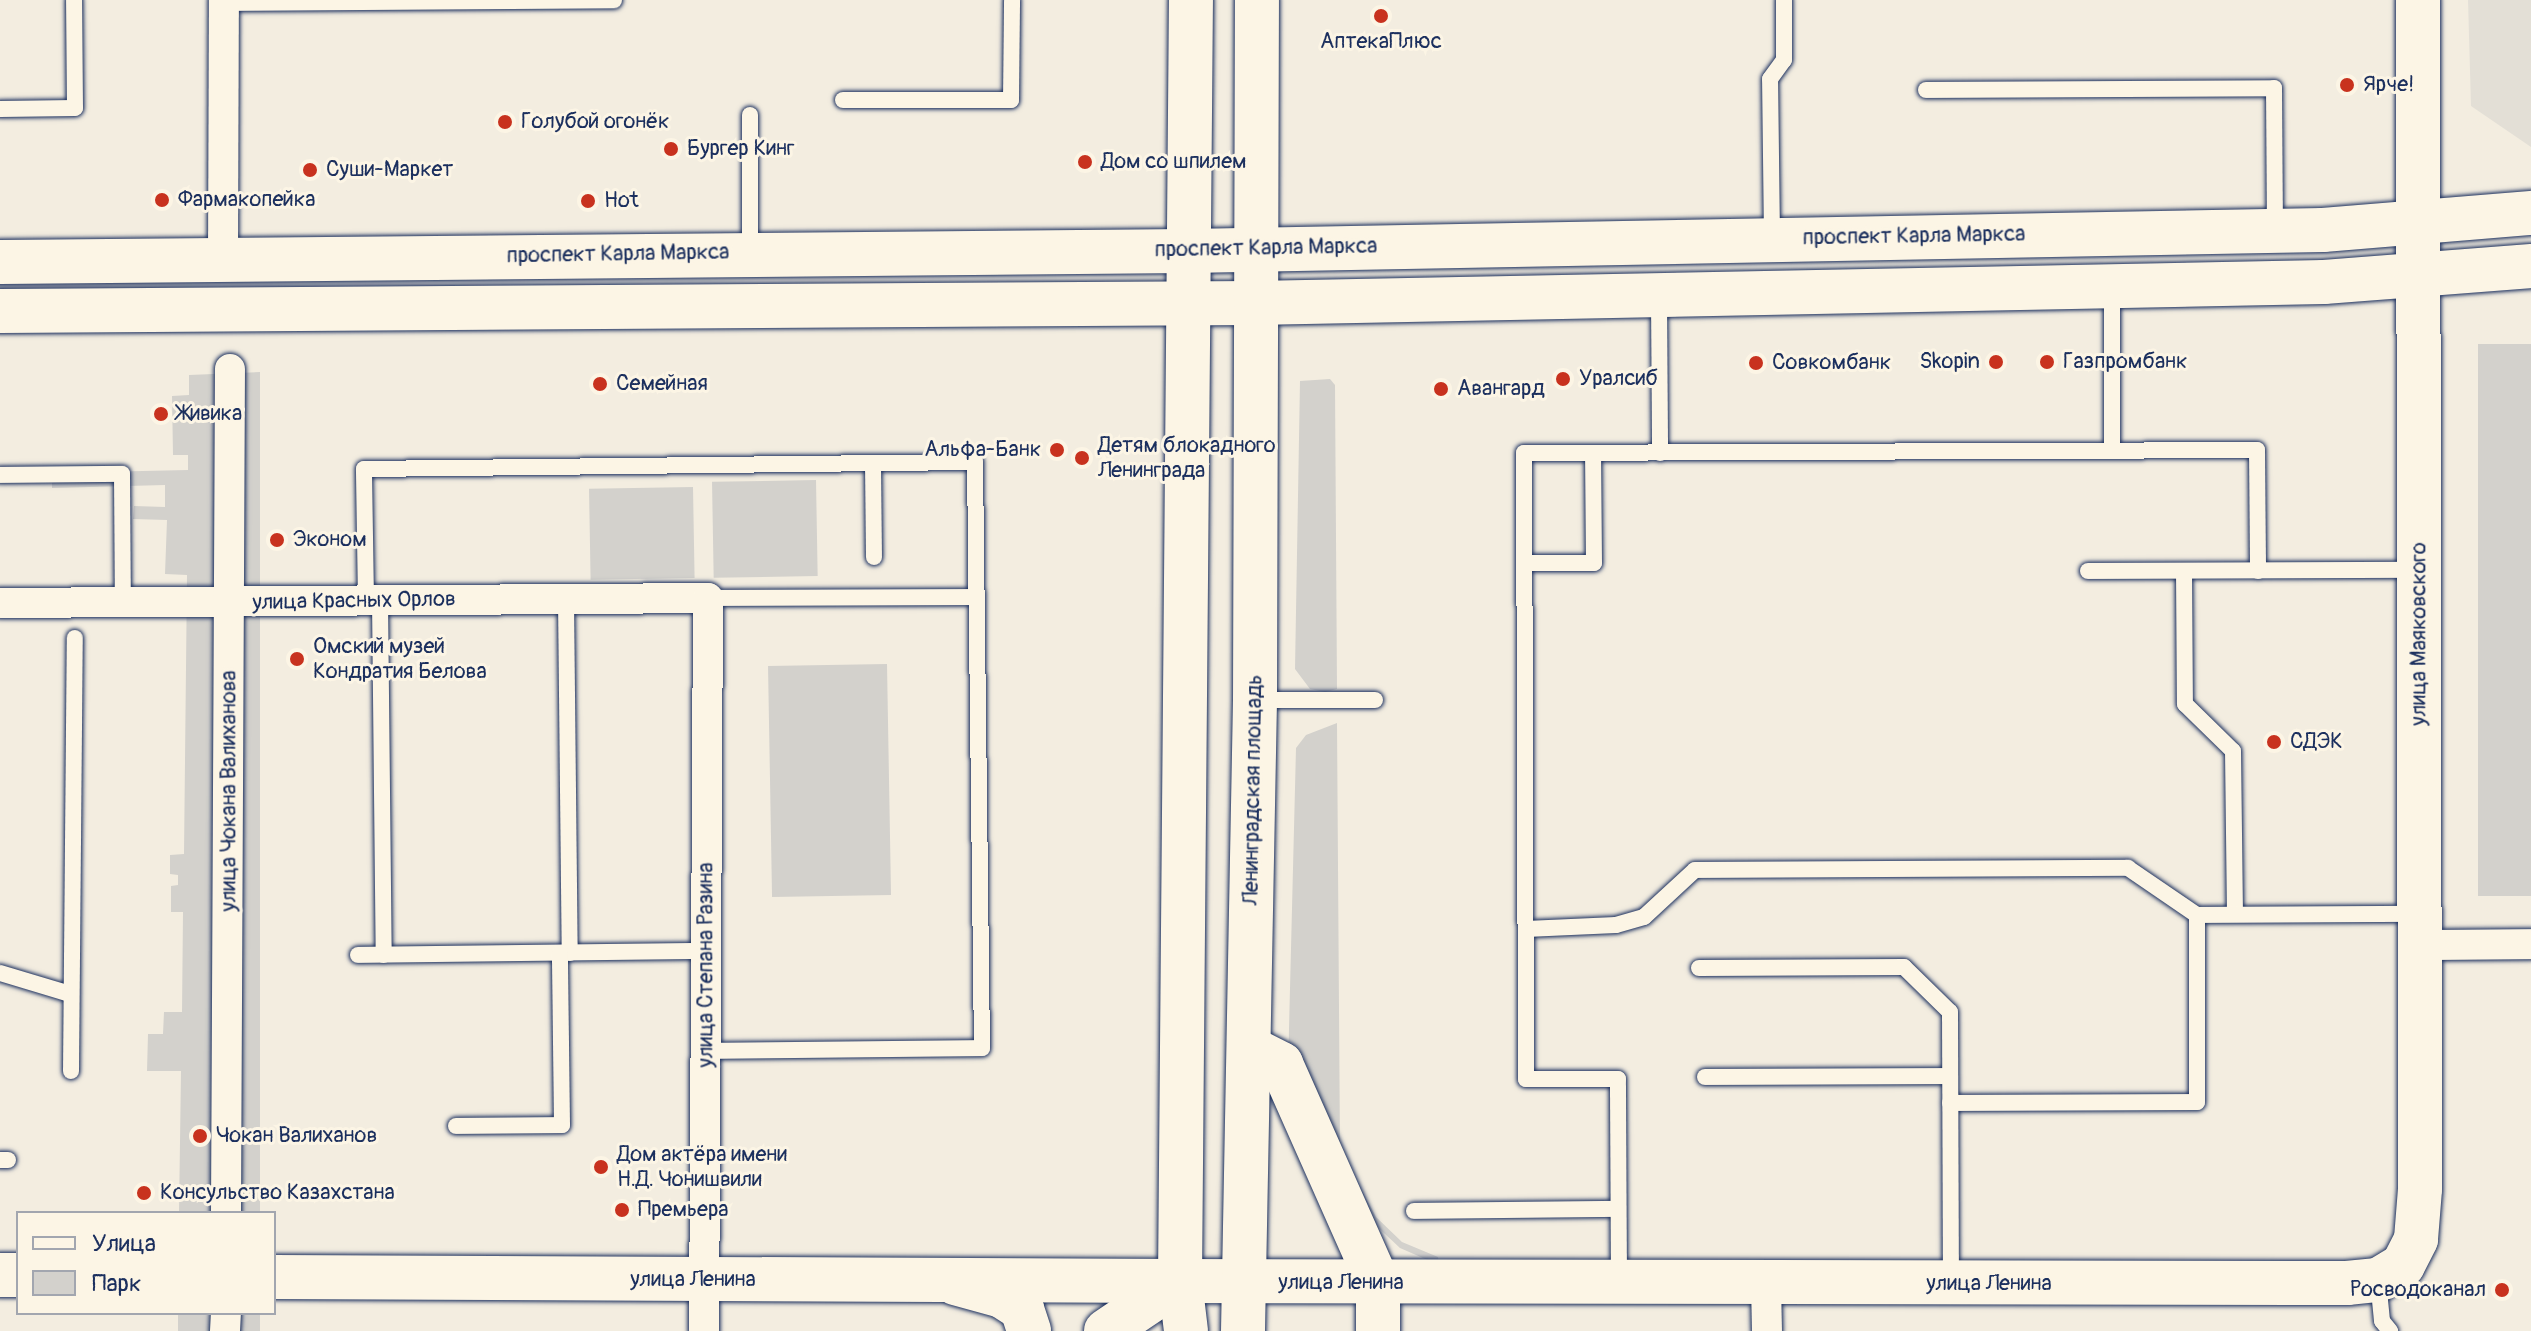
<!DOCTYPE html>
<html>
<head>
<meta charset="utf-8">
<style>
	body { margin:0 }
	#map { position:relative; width:2531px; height:1331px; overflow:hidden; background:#f3ede0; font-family:Pangolin,sans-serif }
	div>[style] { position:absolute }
	.built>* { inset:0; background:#e3dfd6 }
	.green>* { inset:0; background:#d3d1cc; transform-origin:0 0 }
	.roads { filter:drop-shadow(0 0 2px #1b2f5e) drop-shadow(0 0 2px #1b2f5e) }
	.lane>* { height:16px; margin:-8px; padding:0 8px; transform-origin:8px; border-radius:8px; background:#fcf5e5 }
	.street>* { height:30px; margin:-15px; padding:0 15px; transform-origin:15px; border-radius:15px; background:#fcf5e5 }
	.secondary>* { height:44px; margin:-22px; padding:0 22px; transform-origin:22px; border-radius:22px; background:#fcf5e5 }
	.primary>* { height:44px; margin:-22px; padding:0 22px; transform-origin:22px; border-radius:22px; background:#fcf5e5 }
	.dots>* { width:22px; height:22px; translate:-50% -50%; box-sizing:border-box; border:4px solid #fcf5e5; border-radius:50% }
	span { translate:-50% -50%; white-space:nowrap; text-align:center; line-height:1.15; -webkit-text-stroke:6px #fcf5e5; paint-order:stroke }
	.poi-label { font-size:22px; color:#1b2f5e }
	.left { translate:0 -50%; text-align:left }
	.right { translate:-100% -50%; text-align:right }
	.street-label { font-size:22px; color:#1b2f5e }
	.legend { position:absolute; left:16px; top:1211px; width:260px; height:104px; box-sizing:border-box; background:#fcf5e5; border:2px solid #a2a6af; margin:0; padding:10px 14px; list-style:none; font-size:24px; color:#1b2f5e }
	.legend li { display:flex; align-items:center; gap:16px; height:40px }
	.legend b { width:40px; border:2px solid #a2a6af }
</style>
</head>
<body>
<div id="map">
	<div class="built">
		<div style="clip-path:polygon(2468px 0,2531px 0,2531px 147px,2471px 106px)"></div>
	</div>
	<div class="green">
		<div style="left:2531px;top:344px;width:552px;height:53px;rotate:90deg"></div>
		<div style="clip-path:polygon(260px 372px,260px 1213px,179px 1213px,181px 1071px,147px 1071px,148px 1034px,163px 1034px,164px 1012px,182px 1012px,183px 912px,171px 912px,171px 886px,178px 885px,178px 875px,170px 874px,170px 855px,184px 854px,187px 575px,165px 574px,167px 520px,133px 519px,134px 506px,165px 507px,165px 485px,52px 488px,52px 473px,188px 470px,188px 455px,173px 455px,172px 396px,189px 395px,189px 375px)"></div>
		<div style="clip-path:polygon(1330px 379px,1335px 385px,1337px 689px,1325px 692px,1310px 689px,1295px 669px,1300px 381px)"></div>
		<div style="left:816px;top:480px;width:96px;height:104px;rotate:89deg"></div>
		<div style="left:693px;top:487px;width:91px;height:104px;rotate:89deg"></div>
		<div style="left:887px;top:664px;width:231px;height:119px;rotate:89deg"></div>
		<div style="clip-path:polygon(1337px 723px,1340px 1150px,1376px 1217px,1402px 1242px,1438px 1257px,1439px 1265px,1400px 1248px,1369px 1219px,1288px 1069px,1296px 748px,1306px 735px)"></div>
		<div style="left:178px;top:1313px;width:82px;height:18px"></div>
	</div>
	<div class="roads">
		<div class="lane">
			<div style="left:224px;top:3px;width:390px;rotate:-0.4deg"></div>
			<div style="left:1926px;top:90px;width:348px;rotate:-0.3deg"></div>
			<div style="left:2274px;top:88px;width:141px;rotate:89.6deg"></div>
			<div style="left:843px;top:100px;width:168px"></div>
			<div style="left:1011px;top:100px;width:100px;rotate:-89.4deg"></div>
			<div style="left:0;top:109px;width:75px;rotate:-0.8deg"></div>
			<div style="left:75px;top:108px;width:108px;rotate:-90.5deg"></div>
			<div style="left:1772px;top:238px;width:159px;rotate:-90.7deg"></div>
			<div style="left:1770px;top:79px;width:24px;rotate:-54deg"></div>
			<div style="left:1784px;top:60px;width:60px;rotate:-90deg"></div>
			<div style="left:750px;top:253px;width:138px;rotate:-90deg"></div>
			<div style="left:2112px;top:288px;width:162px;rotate:90deg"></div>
			<div style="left:1659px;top:298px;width:155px;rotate:89.6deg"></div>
			<div style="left:873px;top:463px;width:94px;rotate:89.4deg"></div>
			<div style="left:0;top:475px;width:122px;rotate:-0.5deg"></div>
			<div style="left:122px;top:474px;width:129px;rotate:89.6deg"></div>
			<div style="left:1524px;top:563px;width:70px"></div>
			<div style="left:1594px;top:563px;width:110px;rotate:-90.5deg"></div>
			<div style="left:2088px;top:571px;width:330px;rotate:-0.2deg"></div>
			<div style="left:2184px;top:571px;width:133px;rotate:89.6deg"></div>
			<div style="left:2185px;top:704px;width:67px;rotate:44.4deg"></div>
			<div style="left:2233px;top:751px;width:163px;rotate:89.3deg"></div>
			<div style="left:708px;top:598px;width:269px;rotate:-0.2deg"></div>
			<div style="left:566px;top:599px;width:354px;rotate:89.4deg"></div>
			<div style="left:366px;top:600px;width:131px;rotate:-90.9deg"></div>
			<div style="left:364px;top:469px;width:611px;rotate:-0.66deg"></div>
			<div style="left:975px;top:462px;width:586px;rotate:89.32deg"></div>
			<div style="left:982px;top:1048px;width:277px;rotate:179.4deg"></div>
			<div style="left:380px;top:600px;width:355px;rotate:89.4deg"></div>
			<div style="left:1256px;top:700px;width:119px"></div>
			<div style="left:1526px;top:929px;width:90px;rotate:-2.5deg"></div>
			<div style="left:1616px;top:925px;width:29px;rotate:-16deg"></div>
			<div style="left:1644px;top:917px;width:69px;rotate:-42.7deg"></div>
			<div style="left:1695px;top:870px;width:433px;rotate:-0.3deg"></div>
			<div style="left:2128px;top:868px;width:83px;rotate:34.3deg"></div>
			<div style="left:2197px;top:915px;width:221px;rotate:-0.3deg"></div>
			<div style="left:358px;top:955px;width:348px;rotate:-0.7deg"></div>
			<div style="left:1699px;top:968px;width:205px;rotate:-0.3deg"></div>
			<div style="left:1904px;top:967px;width:64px;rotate:44.4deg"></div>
			<div style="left:1950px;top:1012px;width:270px;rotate:89.8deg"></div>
			<div style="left:0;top:973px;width:73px;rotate:16.7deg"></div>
			<div style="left:71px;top:1071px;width:433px;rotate:-89.5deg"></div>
			<div style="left:1705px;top:1077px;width:245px;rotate:-0.2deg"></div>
			<div style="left:1950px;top:1103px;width:247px;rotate:-0.2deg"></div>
			<div style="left:2197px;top:1102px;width:187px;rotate:-90deg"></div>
			<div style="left:456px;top:1126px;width:106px;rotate:-0.5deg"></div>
			<div style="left:562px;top:1125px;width:172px;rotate:-90.7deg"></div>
			<div style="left:0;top:1160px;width:8px"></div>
			<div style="left:1414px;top:1211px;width:204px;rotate:-0.6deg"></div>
			<div style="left:2378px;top:1280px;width:41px;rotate:84.4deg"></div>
			<div style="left:2382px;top:1321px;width:13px;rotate:51deg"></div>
			<div style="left:1619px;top:1282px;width:203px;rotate:-90.3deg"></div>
			<div style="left:1618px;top:1079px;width:92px;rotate:180deg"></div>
			<div style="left:1526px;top:1079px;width:626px;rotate:-90.18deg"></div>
			<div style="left:1524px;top:453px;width:733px;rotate:-0.23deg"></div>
			<div style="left:2257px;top:450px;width:121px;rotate:89.5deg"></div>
		</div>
		<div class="street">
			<div style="left:223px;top:259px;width:259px;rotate:-89.8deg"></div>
			<div style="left:0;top:603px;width:708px;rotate:-0.4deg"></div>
			<div style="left:708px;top:598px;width:733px;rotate:90.31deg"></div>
			<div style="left:2418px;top:945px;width:113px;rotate:-0.5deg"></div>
			<div style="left:226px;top:1213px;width:844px;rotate:-89.73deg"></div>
			<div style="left:1766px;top:1284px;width:47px;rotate:88.8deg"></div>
			<div style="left:225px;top:1331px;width:18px;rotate:-87deg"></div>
		</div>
		<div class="secondary">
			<div style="left:1250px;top:1048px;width:35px;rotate:27deg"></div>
			<div style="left:1281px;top:1064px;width:240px;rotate:66.1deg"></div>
			<div style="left:1378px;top:1283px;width:48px;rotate:90deg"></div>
			<div style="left:955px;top:1283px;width:49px;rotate:15.5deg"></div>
			<div style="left:1002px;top:1296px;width:24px;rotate:33deg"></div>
			<div style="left:1022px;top:1309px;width:23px;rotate:72deg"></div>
			<div style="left:1106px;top:1331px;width:89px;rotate:-34deg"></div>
			<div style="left:1180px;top:1281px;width:1167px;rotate:0.1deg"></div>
			<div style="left:2347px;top:1283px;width:31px;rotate:-6deg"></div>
			<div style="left:2378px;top:1280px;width:29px;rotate:-31deg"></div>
			<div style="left:2403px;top:1265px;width:29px;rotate:-63deg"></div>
			<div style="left:2416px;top:1239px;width:50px;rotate:-85.4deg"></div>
			<div style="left:2420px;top:1189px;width:1189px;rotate:-90.1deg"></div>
		</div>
		<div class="primary">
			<div style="left:0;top:262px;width:1188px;rotate:-0.53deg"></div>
			<div style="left:1188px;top:251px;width:1135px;rotate:-1.06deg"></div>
			<div style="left:2323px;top:230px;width:209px;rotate:-4.7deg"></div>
			<div style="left:0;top:311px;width:1254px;rotate:-0.37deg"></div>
			<div style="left:1254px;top:303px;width:1070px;rotate:-1.12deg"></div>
			<div style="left:2324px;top:282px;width:208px;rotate:-4.4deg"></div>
			<div style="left:0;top:1275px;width:18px"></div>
			<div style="left:274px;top:1277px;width:906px;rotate:0.25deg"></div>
			<div style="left:1186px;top:1331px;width:50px;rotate:-96.8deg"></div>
			<div style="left:1180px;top:1281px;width:1281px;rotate:-89.51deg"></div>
			<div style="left:1243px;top:1331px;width:631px;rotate:-88.91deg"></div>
			<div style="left:1255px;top:700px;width:700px;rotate:-89.84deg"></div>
		</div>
	</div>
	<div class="dots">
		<div style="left:1381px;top:16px;background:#c8321e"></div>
		<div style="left:2347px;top:85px;background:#c8321e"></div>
		<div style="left:505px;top:122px;background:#c8321e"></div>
		<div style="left:671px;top:149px;background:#c8321e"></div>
		<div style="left:1085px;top:162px;background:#c8321e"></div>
		<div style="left:310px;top:170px;background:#c8321e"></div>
		<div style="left:162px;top:200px;background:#c8321e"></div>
		<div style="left:588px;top:201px;background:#c8321e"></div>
		<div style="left:1996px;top:362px;background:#c8321e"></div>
		<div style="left:2047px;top:362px;background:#c8321e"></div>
		<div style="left:1756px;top:363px;background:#c8321e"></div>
		<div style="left:1563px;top:379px;background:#c8321e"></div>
		<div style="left:600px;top:384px;background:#c8321e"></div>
		<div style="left:1441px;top:389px;background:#c8321e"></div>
		<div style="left:161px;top:414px;background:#c8321e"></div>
		<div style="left:1057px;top:450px;background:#c8321e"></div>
		<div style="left:1082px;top:458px;background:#c8321e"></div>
		<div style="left:277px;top:540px;background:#c8321e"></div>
		<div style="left:297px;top:659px;background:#c8321e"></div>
		<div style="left:2274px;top:742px;background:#c8321e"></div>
		<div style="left:200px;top:1136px;background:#c8321e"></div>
		<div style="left:601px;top:1167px;background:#c8321e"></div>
		<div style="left:144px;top:1193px;background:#c8321e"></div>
		<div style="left:622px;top:1210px;background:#c8321e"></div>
		<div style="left:2502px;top:1290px;background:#c8321e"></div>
	</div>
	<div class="poi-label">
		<span style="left:1381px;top:42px">АптекаПлюс</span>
		<span class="left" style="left:2363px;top:85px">Ярче!</span>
		<span class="left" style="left:521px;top:122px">Голубой огонёк</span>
		<span class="left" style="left:687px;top:149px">Бургер Кинг</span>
		<span class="left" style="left:1101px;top:162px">Дом со шпилем</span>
		<span class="left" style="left:326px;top:170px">Суши-Маркет</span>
		<span class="left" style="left:178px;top:200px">Фармакопейка</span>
		<span class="left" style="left:604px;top:201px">Hot</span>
		<span class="right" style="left:1980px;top:362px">Skopin</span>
		<span class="left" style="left:2063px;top:362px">Газпромбанк</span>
		<span class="left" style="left:1772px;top:363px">Совкомбанк</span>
		<span class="left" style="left:1579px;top:379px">Уралсиб</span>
		<span class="left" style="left:616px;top:384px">Семейная</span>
		<span class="left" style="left:1457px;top:389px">Авангард</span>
		<span class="left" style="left:177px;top:414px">Живика</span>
		<span class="left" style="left:1098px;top:458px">Детям блокадного<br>Ленинграда</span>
		<span class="right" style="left:1041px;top:450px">Альфа-Банк</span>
		<span class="left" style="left:293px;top:540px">Эконом</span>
		<span class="left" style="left:313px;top:659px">Омский музей<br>Кондратия Белова</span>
		<span class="left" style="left:2290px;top:742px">СДЭК</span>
		<span class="left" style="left:216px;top:1136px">Чокан Валиханов</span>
		<span class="left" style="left:617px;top:1167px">Дом актёра имени<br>Н.Д. Чонишвили</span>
		<span class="left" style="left:160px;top:1193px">Консульство Казахстана</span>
		<span class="left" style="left:638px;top:1210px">Премьера</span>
		<span class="right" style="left:2486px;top:1290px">Росводоканал</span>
	</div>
	<div class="street-label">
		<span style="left:1914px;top:236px;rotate:-1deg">проспект Карла Маркса</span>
		<span style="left:1266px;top:248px;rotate:-1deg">проспект Карла Маркса</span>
		<span style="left:618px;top:254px;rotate:-1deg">проспект Карла Маркса</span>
		<span style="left:354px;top:601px;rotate:-1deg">улица Красных Орлов</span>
		<span style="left:2419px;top:634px;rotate:-90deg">улица Маяковского</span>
		<span style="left:1253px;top:790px;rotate:-89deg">Ленинградская площадь</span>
		<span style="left:229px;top:791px;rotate:-90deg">улица Чокана Валиханова</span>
		<span style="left:706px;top:965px;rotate:-90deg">улица Степана Разина</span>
		<span style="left:693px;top:1280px">улица Ленина</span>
		<span style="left:1341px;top:1283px">улица Ленина</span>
		<span style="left:1989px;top:1284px">улица Ленина</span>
	</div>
	<ul class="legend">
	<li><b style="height:10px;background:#fcf5e5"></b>Улица</li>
	<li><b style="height:22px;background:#d3d1cc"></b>Парк</li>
	</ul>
</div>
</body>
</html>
